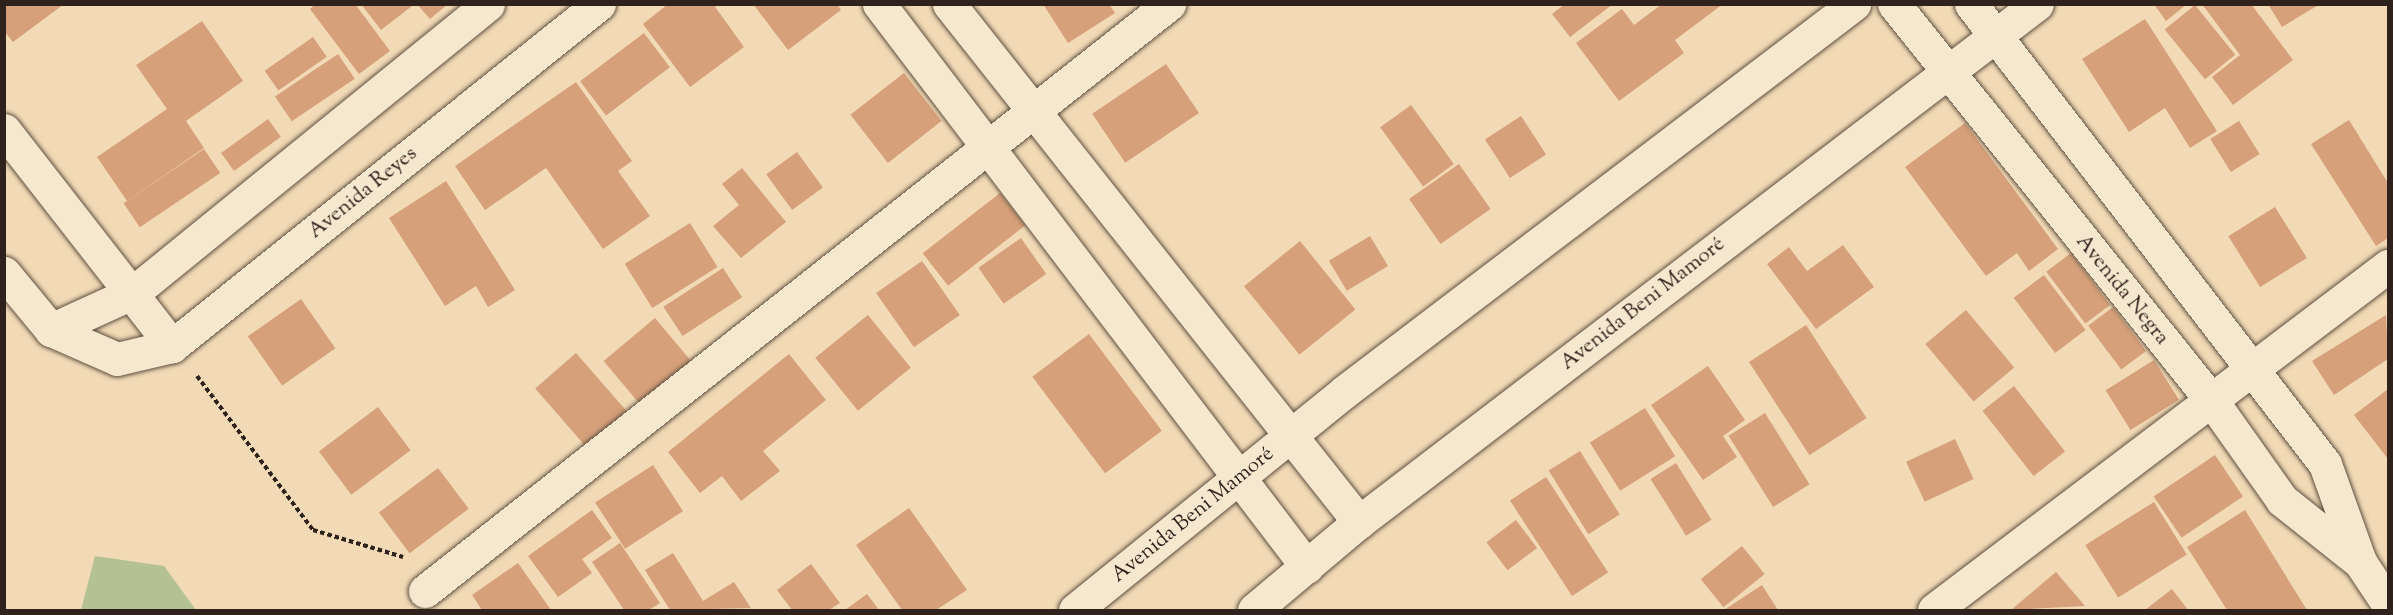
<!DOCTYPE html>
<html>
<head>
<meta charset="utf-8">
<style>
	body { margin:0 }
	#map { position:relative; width:2393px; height:615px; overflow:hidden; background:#f1dab5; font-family:"Sorts Mill Goudy",serif }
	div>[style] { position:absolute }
	.green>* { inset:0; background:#b3c193 }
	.building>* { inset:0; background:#d6a07a; transform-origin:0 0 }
	.path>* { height:4px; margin-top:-2px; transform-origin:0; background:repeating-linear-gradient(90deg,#2f221c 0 4.5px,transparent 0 7.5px) }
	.roads { filter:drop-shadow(0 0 2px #605042) drop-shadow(0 0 2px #605042) }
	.minor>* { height:33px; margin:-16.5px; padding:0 16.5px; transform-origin:16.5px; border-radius:16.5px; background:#f6e7cf }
	.tertiary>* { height:33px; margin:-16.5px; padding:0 16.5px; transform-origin:16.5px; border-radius:16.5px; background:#f6e7cf }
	span { translate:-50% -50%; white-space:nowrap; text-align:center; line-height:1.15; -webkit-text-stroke:6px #f6e7cf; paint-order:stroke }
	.street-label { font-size:21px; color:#2f221c }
	.frame { position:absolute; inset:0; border:6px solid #2f221c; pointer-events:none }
</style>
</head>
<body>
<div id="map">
	<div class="green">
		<div style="clip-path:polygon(95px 556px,164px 566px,196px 610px,81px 610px)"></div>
	</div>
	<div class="building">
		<div style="clip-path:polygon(4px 4px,64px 4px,13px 42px,4px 31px)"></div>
		<div style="clip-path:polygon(316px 4px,355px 4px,390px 51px,359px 74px,310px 9px)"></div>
		<div style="clip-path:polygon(361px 4px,411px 4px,412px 6px,381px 30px)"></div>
		<div style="clip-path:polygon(417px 4px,448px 4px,430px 19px)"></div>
		<div style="clip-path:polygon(668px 4px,713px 4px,744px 47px,690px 87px,643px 24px)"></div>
		<div style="clip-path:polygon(753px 4px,837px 4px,841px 10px,788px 50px)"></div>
		<div style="clip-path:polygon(1043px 4px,1109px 4px,1115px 13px,1068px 43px)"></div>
		<div style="clip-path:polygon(1565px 4px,1613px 4px,1570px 37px,1552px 14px)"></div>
		<div style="clip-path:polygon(1662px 4px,1723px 4px,1675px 40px,1684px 53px,1619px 101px,1576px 43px,1622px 9px,1634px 25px)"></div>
		<div style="clip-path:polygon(2154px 4px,2187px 4px,2166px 21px)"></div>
		<div style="clip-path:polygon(2202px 4px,2251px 4px,2293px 60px,2233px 105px,2212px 77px,2240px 55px)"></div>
		<div style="clip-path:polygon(2268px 4px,2320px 4px,2282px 27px)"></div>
		<div style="left:2195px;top:5px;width:64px;height:39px;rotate:51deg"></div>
		<div style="clip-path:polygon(2145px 19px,2217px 131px,2190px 148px,2165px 108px,2129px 132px,2082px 59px)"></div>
		<div style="clip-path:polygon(202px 21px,243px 81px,186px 121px,204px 148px,127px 201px,97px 157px,167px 109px,136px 65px)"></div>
		<div style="left:644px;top:33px;width:43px;height:80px;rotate:53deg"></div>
		<div style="left:313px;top:37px;width:24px;height:59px;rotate:55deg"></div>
		<div style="left:338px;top:54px;width:30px;height:76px;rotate:56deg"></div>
		<div style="left:1166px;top:64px;width:59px;height:89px;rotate:56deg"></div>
		<div style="left:904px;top:73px;width:61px;height:68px;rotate:52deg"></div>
		<div style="clip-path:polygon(576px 82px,632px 161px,618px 171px,650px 216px,603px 249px,546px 168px,485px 210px,455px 166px)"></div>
		<div style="left:1411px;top:105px;width:73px;height:38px;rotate:54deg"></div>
		<div style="left:1521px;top:116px;width:46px;height:43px;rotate:57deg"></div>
		<div style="left:268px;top:119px;width:22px;height:58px;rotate:54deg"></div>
		<div style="clip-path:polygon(2349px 120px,2388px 183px,2388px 238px,2376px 246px,2311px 144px)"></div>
		<div style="left:2239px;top:121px;width:39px;height:34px;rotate:58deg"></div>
		<div style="clip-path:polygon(1965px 123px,2058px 249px,2029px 271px,2017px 253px,1986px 276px,1905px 167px)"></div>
		<div style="left:204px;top:149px;width:29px;height:97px;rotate:56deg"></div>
		<div style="left:797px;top:152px;width:44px;height:38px;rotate:54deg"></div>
		<div style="left:1459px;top:164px;width:55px;height:61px;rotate:55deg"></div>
		<div style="clip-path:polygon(742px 168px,786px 222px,741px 258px,713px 226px,739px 205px,722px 184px)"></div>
		<div style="clip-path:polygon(446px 181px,515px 290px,488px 307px,476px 286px,445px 306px,389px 218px)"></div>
		<div style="left:1000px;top:193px;width:41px;height:98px;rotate:52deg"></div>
		<div style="left:2275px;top:207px;width:60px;height:55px;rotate:58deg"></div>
		<div style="left:690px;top:223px;width:52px;height:77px;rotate:58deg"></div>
		<div style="left:1370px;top:236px;width:35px;height:48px;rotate:59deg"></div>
		<div style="left:1021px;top:238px;width:44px;height:52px;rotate:55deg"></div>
		<div style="left:1300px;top:241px;width:88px;height:72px;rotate:51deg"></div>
		<div style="clip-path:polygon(1843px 245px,1874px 287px,1816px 329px,1767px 264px,1789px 247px,1807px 271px)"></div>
		<div style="left:2071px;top:253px;width:65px;height:31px;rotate:53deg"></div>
		<div style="left:922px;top:261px;width:66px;height:56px;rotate:55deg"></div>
		<div style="left:723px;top:268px;width:35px;height:71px;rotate:57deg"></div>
		<div style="left:2044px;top:275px;width:69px;height:38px;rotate:53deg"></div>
		<div style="left:301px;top:299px;width:60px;height:65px;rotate:55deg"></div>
		<div style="left:2113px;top:307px;width:55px;height:31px;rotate:53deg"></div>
		<div style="left:1966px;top:310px;width:75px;height:53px;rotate:50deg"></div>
		<div style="left:868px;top:315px;width:68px;height:68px;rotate:51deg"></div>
		<div style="clip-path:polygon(2386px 315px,2388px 359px,2334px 395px,2312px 361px)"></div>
		<div style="left:655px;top:318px;width:56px;height:67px;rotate:50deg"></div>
		<div style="left:1806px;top:325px;width:111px;height:68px;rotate:57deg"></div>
		<div style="left:1089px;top:334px;width:121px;height:71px;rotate:53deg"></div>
		<div style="left:576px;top:353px;width:79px;height:54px;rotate:49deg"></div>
		<div style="clip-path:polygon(789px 354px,826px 400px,763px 451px,780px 471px,741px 501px,722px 476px,700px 493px,668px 452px)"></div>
		<div style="left:2154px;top:360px;width:47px;height:57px;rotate:58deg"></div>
		<div style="clip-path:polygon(1708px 366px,1745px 420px,1723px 436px,1737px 457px,1703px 480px,1651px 405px)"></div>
		<div style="left:2014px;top:386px;width:83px;height:40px;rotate:52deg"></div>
		<div style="clip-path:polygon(2388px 389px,2388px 459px,2354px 415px)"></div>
		<div style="left:378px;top:407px;width:54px;height:74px;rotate:53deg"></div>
		<div style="left:1645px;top:408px;width:57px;height:65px;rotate:58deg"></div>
		<div style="left:1765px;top:413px;width:84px;height:43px;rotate:58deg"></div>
		<div style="left:1955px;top:439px;width:44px;height:54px;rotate:65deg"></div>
		<div style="left:1580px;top:451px;width:75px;height:37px;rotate:58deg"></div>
		<div style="left:2215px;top:455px;width:50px;height:74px;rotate:56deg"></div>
		<div style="left:1676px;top:463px;width:67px;height:30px;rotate:58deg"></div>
		<div style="left:653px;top:465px;width:55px;height:69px;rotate:57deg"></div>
		<div style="left:438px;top:468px;width:51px;height:74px;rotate:53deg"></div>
		<div style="left:1546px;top:477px;width:114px;height:43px;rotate:57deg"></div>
		<div style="left:2154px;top:502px;width:62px;height:81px;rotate:58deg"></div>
		<div style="clip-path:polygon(909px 508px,967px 590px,936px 610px,902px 610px,856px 545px)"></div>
		<div style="clip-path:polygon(592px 510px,612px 538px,582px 559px,592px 573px,558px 597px,528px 556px)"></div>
		<div style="clip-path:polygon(2245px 510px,2307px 610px,2227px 610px,2187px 547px)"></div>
		<div style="left:1516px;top:520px;width:35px;height:37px;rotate:53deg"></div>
		<div style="clip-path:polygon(620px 543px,660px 603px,649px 610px,624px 610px,592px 562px)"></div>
		<div style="left:1742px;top:546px;width:36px;height:53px;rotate:51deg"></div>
		<div style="clip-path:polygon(673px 553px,703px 601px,734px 582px,751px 608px,670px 610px,645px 570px)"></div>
		<div style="clip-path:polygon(518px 563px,551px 610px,482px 610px,472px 595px)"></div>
		<div style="clip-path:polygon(811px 564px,840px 603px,829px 610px,792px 610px,777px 590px)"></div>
		<div style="clip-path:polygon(2056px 572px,2085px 606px,2011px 610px)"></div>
		<div style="clip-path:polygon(1762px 585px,1778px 610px,1724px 610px)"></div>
		<div style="clip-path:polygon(2172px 589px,2188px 610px,2145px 610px)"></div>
		<div style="clip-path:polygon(867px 594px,879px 610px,845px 610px)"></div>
	</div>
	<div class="path">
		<div style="left:197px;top:376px;width:193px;rotate:53deg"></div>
		<div style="left:313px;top:530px;width:94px;rotate:16.7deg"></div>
	</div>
	<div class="roads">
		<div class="minor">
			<div style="left:879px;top:4px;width:707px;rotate:52.76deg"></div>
			<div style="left:949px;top:4px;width:661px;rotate:51.64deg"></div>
			<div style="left:1894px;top:4px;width:509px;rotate:51.31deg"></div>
			<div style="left:2212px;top:401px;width:121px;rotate:54.7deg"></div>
			<div style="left:2282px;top:500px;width:100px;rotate:38.5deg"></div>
			<div style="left:1971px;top:4px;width:580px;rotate:52.42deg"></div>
			<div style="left:2325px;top:464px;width:104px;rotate:70.3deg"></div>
			<div style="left:2360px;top:562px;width:50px;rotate:56.3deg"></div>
			<div style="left:4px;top:130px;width:274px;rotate:52.1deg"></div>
			<div style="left:4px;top:273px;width:74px;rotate:50.5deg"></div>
			<div style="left:51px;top:330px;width:72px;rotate:23.7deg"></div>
			<div style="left:117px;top:359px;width:57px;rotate:-13.3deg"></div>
			<div style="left:172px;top:346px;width:547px;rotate:-38.69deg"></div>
			<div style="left:51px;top:330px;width:91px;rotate:-24.6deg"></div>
			<div style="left:134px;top:292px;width:456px;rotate:-39.1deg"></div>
			<div style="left:425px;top:591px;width:948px;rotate:-38.27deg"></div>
			<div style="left:1934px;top:610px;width:570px;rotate:-37.15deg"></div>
		</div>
		<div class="tertiary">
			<div style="left:1075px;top:610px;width:346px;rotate:-39deg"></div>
			<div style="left:1344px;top:392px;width:641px;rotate:-37.26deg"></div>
			<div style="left:1254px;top:610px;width:137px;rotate:-40deg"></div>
			<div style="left:1359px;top:522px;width:853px;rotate:-37.38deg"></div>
		</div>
	</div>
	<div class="street-label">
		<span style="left:363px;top:193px;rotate:-39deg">Avenida Reyes</span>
		<span style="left:2122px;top:290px;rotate:51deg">Avenida Negra</span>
		<span style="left:1643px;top:304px;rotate:-38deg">Avenida Beni Mamoré</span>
		<span style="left:1193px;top:515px;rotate:-39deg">Avenida Beni Mamoré</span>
	</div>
	<div class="frame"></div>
</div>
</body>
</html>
